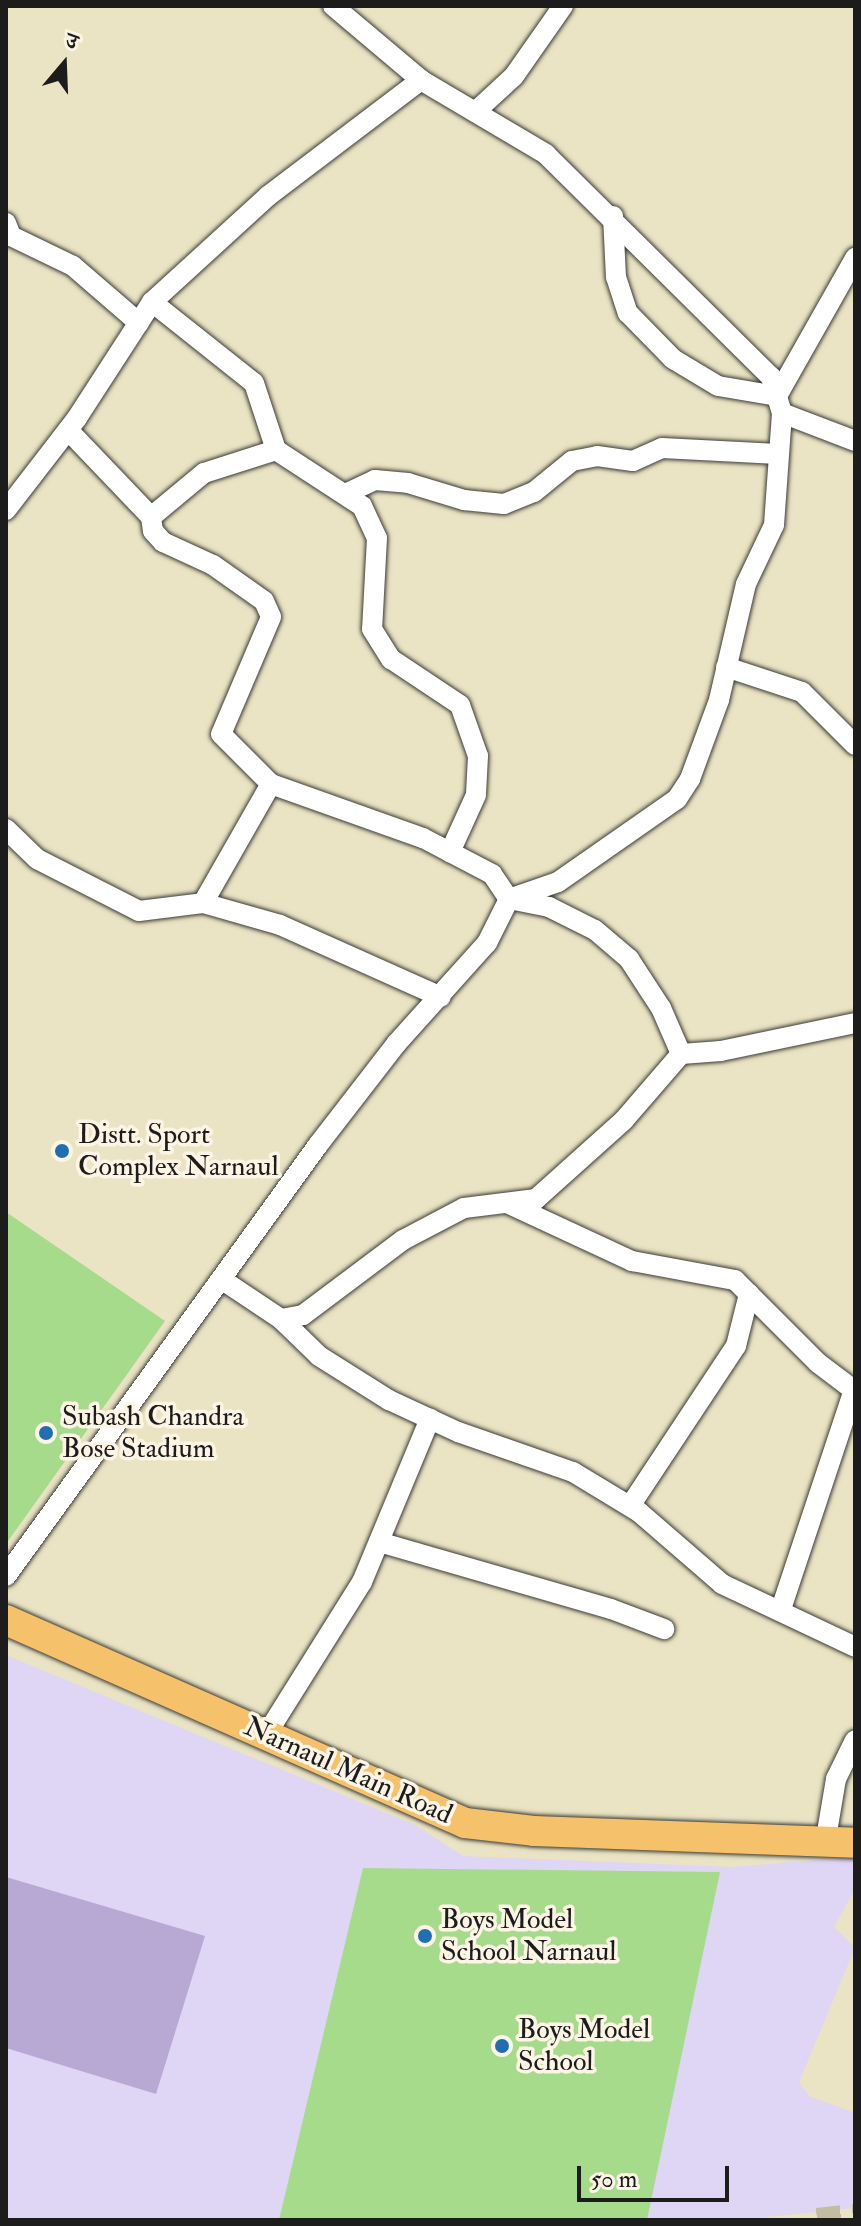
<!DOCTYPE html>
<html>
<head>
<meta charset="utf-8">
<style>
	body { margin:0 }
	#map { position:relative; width:861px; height:2226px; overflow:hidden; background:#eae4c4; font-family:"IM FELL Double Pica","Noto Serif Devanagari",serif }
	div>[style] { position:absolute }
	.built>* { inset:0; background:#dfd5f5 }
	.green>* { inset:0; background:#a6db8b }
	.building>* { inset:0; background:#b7a9d3 }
	.tertiary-tunnel>* { height:24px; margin-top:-12px; transform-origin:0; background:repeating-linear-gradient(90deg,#c1bca2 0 24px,transparent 0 36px) }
	.roads { filter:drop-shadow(0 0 2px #3b3a35) drop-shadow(0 0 2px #3b3a35) }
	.minor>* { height:20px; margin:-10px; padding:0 10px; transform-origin:10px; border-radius:10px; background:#fff }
	.primary>* { height:30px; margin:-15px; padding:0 15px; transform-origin:15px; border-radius:15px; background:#f5c16b }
	.dots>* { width:22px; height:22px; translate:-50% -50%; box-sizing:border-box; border:4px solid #fcf5e5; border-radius:50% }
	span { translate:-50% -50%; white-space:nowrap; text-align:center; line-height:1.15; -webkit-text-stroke:7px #fcf5e5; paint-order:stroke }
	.poi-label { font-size:28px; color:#1c1c1c }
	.left { translate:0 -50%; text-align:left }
	.street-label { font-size:28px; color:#1c1c1c }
	.frame { position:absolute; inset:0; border:8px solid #1c1c1c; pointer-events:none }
	.north { position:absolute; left:24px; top:24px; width:80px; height:80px; -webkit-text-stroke:6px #fcf5e5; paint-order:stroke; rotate:19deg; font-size:22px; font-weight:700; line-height:32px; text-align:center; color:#1c1c1c }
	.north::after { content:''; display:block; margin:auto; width:28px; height:36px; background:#1c1c1c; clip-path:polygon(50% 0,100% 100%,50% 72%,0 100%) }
	.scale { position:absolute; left:577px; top:2166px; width:152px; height:36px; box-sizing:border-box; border:4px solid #1c1c1c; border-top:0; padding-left:10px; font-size:24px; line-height:28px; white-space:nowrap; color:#1c1c1c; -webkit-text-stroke:6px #fcf5e5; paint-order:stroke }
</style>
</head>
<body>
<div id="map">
	<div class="built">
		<div style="clip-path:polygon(6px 1655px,415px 1825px,463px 1856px,732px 1867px,855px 1857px,855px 1889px,834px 1927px,855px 1948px,799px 2082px,809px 2096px,855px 2113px,855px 2208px,738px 2220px,6px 2220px)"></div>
	</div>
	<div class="green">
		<div style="clip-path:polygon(6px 1212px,165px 1321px,6px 1544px)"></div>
		<div style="clip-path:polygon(363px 1868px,720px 1872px,647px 2220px,279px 2220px)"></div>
	</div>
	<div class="building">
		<div style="clip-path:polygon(6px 1877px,205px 1936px,156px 2094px,6px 2048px)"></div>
	</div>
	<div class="tertiary-tunnel">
		<div style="left:817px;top:2220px;width:38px;rotate:-6deg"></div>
	</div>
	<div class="roads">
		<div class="minor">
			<div style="left:475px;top:112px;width:53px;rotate:-42.7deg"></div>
			<div style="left:514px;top:76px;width:85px;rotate:-55deg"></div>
			<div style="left:613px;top:216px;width:61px;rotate:87.2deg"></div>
			<div style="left:616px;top:277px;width:38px;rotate:72deg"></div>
			<div style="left:628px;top:313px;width:64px;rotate:45.6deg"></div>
			<div style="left:673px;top:359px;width:52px;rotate:31deg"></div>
			<div style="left:718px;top:386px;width:60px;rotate:9.6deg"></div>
			<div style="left:777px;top:396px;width:159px;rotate:-60.5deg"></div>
			<div style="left:6px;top:223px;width:14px;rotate:69deg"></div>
			<div style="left:11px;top:236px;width:69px;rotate:25.8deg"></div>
			<div style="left:73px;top:266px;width:87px;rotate:40.8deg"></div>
			<div style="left:152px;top:302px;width:130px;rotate:38.5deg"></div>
			<div style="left:254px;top:383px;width:71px;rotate:71.8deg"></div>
			<div style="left:276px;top:450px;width:103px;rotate:33.1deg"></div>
			<div style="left:362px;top:506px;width:35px;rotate:65deg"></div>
			<div style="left:377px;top:538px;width:91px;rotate:93.1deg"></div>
			<div style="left:372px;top:629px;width:36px;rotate:58deg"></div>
			<div style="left:391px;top:659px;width:83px;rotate:33.7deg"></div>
			<div style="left:460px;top:705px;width:54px;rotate:70.6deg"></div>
			<div style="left:478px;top:756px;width:39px;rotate:93deg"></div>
			<div style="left:476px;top:795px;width:63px;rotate:114.5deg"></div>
			<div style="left:782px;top:413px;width:78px;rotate:21deg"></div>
			<div style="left:68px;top:430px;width:120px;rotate:46.3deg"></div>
			<div style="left:151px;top:517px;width:14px;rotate:82deg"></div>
			<div style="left:153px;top:531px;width:15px;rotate:48deg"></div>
			<div style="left:163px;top:542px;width:55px;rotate:24.7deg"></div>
			<div style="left:213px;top:565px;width:62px;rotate:35.2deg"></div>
			<div style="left:264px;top:601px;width:17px;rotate:66deg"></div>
			<div style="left:271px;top:617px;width:127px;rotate:113.1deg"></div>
			<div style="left:221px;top:734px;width:71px;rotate:45deg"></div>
			<div style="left:345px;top:494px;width:33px;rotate:-25deg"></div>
			<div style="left:375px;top:480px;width:33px;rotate:5deg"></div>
			<div style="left:408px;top:483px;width:59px;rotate:16.9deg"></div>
			<div style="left:464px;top:500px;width:40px;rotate:5.7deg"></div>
			<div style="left:504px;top:504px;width:32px;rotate:-22deg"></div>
			<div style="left:534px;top:492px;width:49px;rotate:-39.2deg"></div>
			<div style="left:572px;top:461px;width:25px;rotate:-11deg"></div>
			<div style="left:597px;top:456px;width:36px;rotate:8deg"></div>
			<div style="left:633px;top:461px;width:32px;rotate:-24deg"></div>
			<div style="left:662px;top:448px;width:116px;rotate:3deg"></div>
			<div style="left:6px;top:510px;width:116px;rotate:-52.3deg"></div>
			<div style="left:77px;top:418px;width:138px;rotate:-57.1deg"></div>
			<div style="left:152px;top:302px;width:157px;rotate:-42.4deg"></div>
			<div style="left:268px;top:196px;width:192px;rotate:-37.2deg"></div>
			<div style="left:421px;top:80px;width:115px;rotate:-139.9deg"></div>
			<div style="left:151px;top:517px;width:69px;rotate:-39.7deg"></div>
			<div style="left:204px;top:473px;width:76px;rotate:-17.7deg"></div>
			<div style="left:726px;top:667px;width:80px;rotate:18.2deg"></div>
			<div style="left:802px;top:692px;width:75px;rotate:45deg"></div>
			<div style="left:6px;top:829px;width:43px;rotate:44.1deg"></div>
			<div style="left:37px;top:859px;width:114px;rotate:27deg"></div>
			<div style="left:139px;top:911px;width:64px;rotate:-7.1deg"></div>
			<div style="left:203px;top:903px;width:80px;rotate:15.9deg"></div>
			<div style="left:280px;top:925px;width:176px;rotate:24.1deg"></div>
			<div style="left:203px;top:903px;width:137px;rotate:-60.3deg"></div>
			<div style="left:271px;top:784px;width:161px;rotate:19.6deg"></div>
			<div style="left:423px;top:838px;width:78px;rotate:27.6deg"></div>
			<div style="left:492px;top:874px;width:30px;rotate:56deg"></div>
			<div style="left:509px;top:899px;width:52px;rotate:-19.1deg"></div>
			<div style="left:558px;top:882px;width:145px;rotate:-34.9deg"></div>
			<div style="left:677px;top:799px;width:24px;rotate:-57deg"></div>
			<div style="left:690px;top:779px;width:84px;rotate:-69.8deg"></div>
			<div style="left:719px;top:700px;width:119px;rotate:-76.9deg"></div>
			<div style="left:746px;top:584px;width:65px;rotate:-64.6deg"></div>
			<div style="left:774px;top:525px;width:112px;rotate:-85.9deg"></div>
			<div style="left:782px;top:413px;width:38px;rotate:-107deg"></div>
			<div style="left:771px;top:377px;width:317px;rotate:-135.3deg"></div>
			<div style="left:546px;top:154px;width:145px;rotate:-149.4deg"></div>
			<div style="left:509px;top:1204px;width:136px;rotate:24.9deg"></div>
			<div style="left:632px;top:1261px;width:105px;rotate:10.5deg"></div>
			<div style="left:735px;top:1280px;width:117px;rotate:45deg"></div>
			<div style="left:818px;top:1363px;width:46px;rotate:37.1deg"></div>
			<div style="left:221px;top:1279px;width:72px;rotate:33.7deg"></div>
			<div style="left:281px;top:1319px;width:22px;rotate:-10deg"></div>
			<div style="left:303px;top:1315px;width:125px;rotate:-36.9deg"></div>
			<div style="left:403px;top:1240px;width:69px;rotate:-27.7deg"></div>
			<div style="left:464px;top:1208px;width:73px;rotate:-7.1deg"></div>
			<div style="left:536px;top:1199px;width:118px;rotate:-41.9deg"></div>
			<div style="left:624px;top:1120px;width:87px;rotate:-49.2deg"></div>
			<div style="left:281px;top:1319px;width:53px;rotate:44.2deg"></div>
			<div style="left:319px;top:1356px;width:83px;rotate:32.2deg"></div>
			<div style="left:389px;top:1400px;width:76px;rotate:24.9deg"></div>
			<div style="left:458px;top:1432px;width:122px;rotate:19.2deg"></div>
			<div style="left:573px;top:1472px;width:77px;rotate:31.2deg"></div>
			<div style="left:639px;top:1512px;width:110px;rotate:40.9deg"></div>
			<div style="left:722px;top:1584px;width:147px;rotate:25.3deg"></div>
			<div style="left:630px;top:1506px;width:192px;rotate:-56.5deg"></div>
			<div style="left:736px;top:1346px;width:54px;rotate:-76deg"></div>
			<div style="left:379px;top:1542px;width:241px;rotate:16.1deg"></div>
			<div style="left:611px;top:1609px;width:57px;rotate:20.7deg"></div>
			<div style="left:6px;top:1576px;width:532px;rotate:-54.1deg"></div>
			<div style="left:318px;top:1145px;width:128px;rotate:-52.3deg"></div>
			<div style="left:396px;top:1044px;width:136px;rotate:-48deg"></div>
			<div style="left:487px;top:943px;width:49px;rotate:-63.4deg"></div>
			<div style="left:509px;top:899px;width:41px;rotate:11.3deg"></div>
			<div style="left:549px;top:907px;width:51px;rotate:26.6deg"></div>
			<div style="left:595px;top:930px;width:45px;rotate:40.5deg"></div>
			<div style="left:629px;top:959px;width:59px;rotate:56.9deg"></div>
			<div style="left:661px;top:1008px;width:50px;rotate:66.5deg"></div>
			<div style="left:681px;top:1054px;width:40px;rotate:-4.3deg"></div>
			<div style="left:721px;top:1051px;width:137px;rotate:-11.8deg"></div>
			<div style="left:781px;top:1609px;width:231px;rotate:-71.6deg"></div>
			<div style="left:266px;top:1735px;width:181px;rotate:-57.9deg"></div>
			<div style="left:362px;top:1582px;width:177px;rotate:-67.4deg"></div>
			<div style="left:825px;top:1844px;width:66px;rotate:-80.4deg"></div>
			<div style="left:836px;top:1779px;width:43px;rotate:-64deg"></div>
		</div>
		<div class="primary">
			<div style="left:6px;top:1620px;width:502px;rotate:23.86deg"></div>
			<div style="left:465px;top:1823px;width:69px;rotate:6.6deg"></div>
			<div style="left:534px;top:1831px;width:321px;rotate:2.1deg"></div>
		</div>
	</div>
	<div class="dots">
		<div style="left:62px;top:1151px;background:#1f6fb2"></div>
		<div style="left:46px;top:1433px;background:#1f6fb2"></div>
		<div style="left:425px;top:1936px;background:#1f6fb2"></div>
		<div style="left:502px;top:2046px;background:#1f6fb2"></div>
	</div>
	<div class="poi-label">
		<span class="left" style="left:78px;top:1151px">Distt. Sport<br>Complex Narnaul</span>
		<span class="left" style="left:62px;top:1433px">Subash Chandra<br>Bose Stadium</span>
		<span class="left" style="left:441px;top:1936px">Boys Model<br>School Narnaul</span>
		<span class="left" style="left:518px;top:2046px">Boys Model<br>School</span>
	</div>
	<div class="street-label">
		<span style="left:348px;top:1771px;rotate:24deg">Narnaul Main Road</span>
	</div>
	<div class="frame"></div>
	<div class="north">उ</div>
	<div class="scale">50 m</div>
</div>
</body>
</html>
